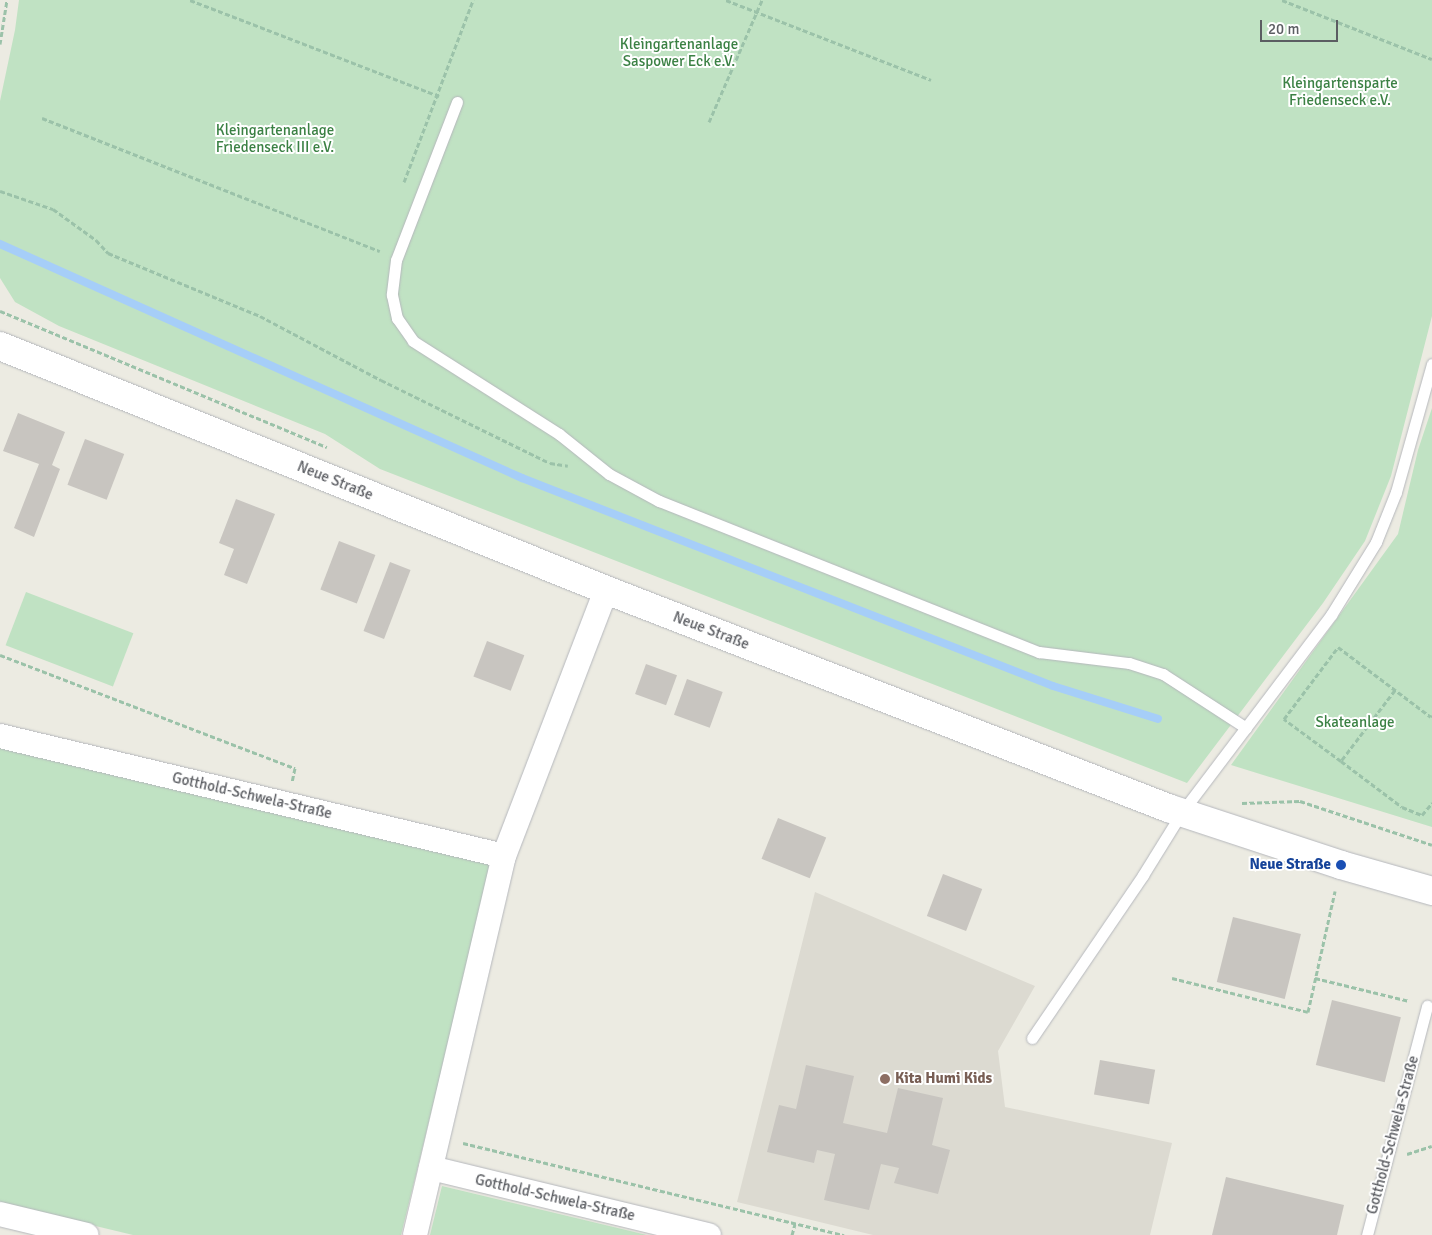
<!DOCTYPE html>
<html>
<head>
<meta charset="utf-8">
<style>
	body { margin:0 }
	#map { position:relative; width:1432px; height:1235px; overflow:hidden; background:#ecebe2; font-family:Signika,sans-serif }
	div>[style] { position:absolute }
	.education>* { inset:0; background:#dcdad1 }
	.green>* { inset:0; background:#c0e2c3; transform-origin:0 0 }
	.stream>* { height:8px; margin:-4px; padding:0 4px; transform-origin:4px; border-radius:4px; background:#a6cef8 }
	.building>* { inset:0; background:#c8c5c0; transform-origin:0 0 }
	.path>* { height:3px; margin-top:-1.5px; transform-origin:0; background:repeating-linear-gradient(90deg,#9bc2a9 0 5px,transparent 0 7.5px) }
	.roads { filter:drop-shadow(0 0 1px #b5b7bc) drop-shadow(0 0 1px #b5b7bc) }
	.service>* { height:11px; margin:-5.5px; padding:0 5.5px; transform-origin:5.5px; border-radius:5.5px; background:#fff }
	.minor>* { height:24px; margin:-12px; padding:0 12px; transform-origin:12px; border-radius:12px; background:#fff }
	.tertiary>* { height:28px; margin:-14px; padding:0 14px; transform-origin:14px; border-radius:14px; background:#fff }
	.dots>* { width:14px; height:14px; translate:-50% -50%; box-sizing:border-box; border:2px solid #fff; border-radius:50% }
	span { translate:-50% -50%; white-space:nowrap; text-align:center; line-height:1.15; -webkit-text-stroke:4px #fff; paint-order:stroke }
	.park-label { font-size:15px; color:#3b8144 }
	.street-label { font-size:15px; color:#5b5d62 }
	.transit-label { font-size:15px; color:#164399; font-weight:700 }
	.right { translate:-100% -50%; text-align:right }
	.education-label { font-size:15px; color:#785e54; font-weight:700 }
	.left { translate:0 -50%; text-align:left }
	.scale { position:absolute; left:1260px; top:20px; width:78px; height:22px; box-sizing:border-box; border:2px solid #5b5d62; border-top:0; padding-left:6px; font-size:15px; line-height:18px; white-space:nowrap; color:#5b5d62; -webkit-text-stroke:4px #fff; paint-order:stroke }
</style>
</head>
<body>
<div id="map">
	<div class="education">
		<div style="clip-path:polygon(815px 892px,1035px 986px,998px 1051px,1005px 1107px,1172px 1143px,1150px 1235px,873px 1235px,737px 1202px)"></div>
	</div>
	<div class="green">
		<div style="clip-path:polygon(19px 0,1432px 0,1432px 316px,1391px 476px,1365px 541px,1323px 603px,1187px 783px,380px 469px,325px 434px,59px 326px,15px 302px,0 278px,0 101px,15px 30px)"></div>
		<div style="clip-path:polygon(1432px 408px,1432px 827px,1231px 765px,1398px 534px,1418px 450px)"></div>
		<div style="left:26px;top:592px;width:115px;height:57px;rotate:21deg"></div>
		<div style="clip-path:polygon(0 744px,493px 862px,401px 1235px,133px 1235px,0 1203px)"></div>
		<div style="clip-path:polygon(442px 1186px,647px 1235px,430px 1235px)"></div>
	</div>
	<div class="stream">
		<div style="left:0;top:244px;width:572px;rotate:24.15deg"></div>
		<div style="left:522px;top:478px;width:570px;rotate:21.39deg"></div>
		<div style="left:1053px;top:686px;width:110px;rotate:17.4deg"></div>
	</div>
	<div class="building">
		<div style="clip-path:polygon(18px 413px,65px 432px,52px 465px,60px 469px,34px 537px,14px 528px,39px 464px,3px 451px)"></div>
		<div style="left:85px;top:439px;width:42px;height:49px;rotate:21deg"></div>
		<div style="clip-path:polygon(236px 499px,275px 514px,247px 584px,224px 575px,234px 549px,219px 543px)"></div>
		<div style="left:339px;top:541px;width:39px;height:52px;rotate:21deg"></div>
		<div style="left:390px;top:562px;width:22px;height:74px;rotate:21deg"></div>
		<div style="left:487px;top:641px;width:40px;height:38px;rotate:21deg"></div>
		<div style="left:646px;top:664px;width:33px;height:32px;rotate:20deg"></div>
		<div style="left:687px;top:679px;width:38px;height:38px;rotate:20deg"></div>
		<div style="left:778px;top:818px;width:52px;height:44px;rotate:22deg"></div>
		<div style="left:943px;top:874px;width:42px;height:45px;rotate:21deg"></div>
		<div style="left:1233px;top:917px;width:70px;height:67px;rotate:14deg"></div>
		<div style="left:1332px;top:1000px;width:71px;height:67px;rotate:14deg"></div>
		<div style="left:1100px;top:1060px;width:56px;height:35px;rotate:10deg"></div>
		<div style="clip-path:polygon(806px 1065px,854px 1076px,843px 1123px,887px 1133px,898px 1088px,943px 1098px,932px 1145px,950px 1150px,938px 1194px,894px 1183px,899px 1168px,881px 1164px,869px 1210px,824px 1200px,835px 1154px,817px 1150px,814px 1163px,767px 1152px,779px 1105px,796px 1109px)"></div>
		<div style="clip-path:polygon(1226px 1177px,1344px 1205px,1337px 1235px,1212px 1235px)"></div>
	</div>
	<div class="path">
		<div style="left:190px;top:0;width:267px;rotate:21.1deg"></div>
		<div style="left:726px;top:0;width:220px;rotate:21.3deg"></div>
		<div style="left:1282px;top:0;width:161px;rotate:21.5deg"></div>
		<div style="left:0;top:44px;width:45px;rotate:-81deg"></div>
		<div style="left:42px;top:118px;width:363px;rotate:21.5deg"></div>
		<div style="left:709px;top:122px;width:133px;rotate:-66.5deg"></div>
		<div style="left:404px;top:182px;width:195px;rotate:-69.2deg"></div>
		<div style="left:0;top:191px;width:56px;rotate:18.8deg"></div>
		<div style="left:53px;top:209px;width:53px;rotate:35.8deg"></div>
		<div style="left:96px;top:240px;width:18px;rotate:47deg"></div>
		<div style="left:108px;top:253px;width:165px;rotate:22.5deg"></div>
		<div style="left:260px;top:316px;width:137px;rotate:27.9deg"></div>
		<div style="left:381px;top:380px;width:188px;rotate:26.2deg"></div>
		<div style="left:550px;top:463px;width:18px;rotate:9deg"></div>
		<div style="left:0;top:311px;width:354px;rotate:22.6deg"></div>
		<div style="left:0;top:655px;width:316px;rotate:21deg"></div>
		<div style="left:295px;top:768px;width:14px;rotate:102deg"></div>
		<div style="left:1395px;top:690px;width:89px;rotate:127.3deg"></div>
		<div style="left:1341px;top:761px;width:71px;rotate:-143.6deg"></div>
		<div style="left:1284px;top:719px;width:90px;rotate:-53.1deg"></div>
		<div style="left:1338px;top:647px;width:116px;rotate:37deg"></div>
		<div style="left:1431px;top:717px;width:2px;rotate:-63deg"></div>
		<div style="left:1341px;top:761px;width:76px;rotate:37deg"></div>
		<div style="left:1402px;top:807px;width:22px;rotate:22deg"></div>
		<div style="left:1422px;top:815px;width:16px;rotate:-50deg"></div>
		<div style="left:1242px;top:803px;width:58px;rotate:-2deg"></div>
		<div style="left:1300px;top:801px;width:139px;rotate:18.4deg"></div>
		<div style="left:1172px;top:978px;width:140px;rotate:14deg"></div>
		<div style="left:1308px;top:1012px;width:124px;rotate:-77.4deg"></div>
		<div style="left:1315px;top:978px;width:97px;rotate:13.7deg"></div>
		<div style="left:463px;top:1143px;width:392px;rotate:13.6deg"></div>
		<div style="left:1407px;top:1154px;width:26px;rotate:-18deg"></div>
		<div style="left:792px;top:1235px;width:11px;rotate:-75deg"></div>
	</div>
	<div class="roads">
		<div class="service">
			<div style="left:457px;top:102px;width:169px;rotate:111.1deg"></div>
			<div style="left:396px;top:260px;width:35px;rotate:97deg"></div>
			<div style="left:392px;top:295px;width:24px;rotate:78deg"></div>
			<div style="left:397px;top:318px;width:28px;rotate:55deg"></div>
			<div style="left:413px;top:341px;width:173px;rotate:32.5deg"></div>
			<div style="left:559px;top:434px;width:64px;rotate:38.7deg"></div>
			<div style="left:609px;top:474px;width:57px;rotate:28.4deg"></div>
			<div style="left:659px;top:501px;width:409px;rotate:21.7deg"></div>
			<div style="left:1039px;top:652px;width:91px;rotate:7deg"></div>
			<div style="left:1129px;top:663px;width:36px;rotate:18deg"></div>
			<div style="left:1163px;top:674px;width:99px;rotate:33deg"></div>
			<div style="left:1032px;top:1038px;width:197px;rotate:-55.7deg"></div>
			<div style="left:1143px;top:875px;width:74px;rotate:-58.2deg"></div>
			<div style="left:1182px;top:812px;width:247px;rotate:-52.9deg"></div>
			<div style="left:1331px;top:615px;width:86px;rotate:-58.3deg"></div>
			<div style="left:1376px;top:542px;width:54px;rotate:-68.2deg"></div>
			<div style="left:1396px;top:492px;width:133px;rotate:-74.3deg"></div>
			<div style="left:1367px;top:1235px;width:237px;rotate:-75.3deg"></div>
		</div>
		<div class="minor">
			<div style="left:0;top:736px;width:518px;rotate:13.39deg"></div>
			<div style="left:431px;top:1168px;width:286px;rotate:13.6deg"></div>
			<div style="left:0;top:1214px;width:89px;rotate:13.6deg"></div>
			<div style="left:415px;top:1235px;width:389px;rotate:-76.8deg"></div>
			<div style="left:504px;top:856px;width:285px;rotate:-69deg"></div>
		</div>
		<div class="tertiary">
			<div style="left:0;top:346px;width:653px;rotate:21.93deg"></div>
			<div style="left:606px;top:590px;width:603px;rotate:21.2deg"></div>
			<div style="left:1168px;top:808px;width:182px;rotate:18.2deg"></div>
			<div style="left:1341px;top:865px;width:95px;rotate:15.9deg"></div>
		</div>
	</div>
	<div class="dots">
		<div style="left:1341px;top:865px;background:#1a4fb4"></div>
		<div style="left:885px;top:1079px;background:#8d6e63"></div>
	</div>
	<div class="park-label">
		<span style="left:679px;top:53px">Kleingartenanlage<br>Saspower Eck e.V.</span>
		<span style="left:1340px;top:92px">Kleingartensparte<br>Friedenseck e.V.</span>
		<span style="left:275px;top:139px">Kleingartenanlage<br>Friedenseck III e.V.</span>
		<span style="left:1355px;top:723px">Skateanlage</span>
	</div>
	<div class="street-label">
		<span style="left:335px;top:481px;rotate:22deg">Neue Straße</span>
		<span style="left:711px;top:631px;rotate:21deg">Neue Straße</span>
		<span style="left:252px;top:796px;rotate:13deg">Gotthold-Schwela-Straße</span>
		<span style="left:1393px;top:1135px;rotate:-75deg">Gotthold-Schwela-Straße</span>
		<span style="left:555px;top:1198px;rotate:13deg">Gotthold-Schwela-Straße</span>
	</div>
	<div class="transit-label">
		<span class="right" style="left:1331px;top:865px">Neue Straße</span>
	</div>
	<div class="education-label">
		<span class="left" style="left:895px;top:1079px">Kita Humi Kids</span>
	</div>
	<div class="scale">20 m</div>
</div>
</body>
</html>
